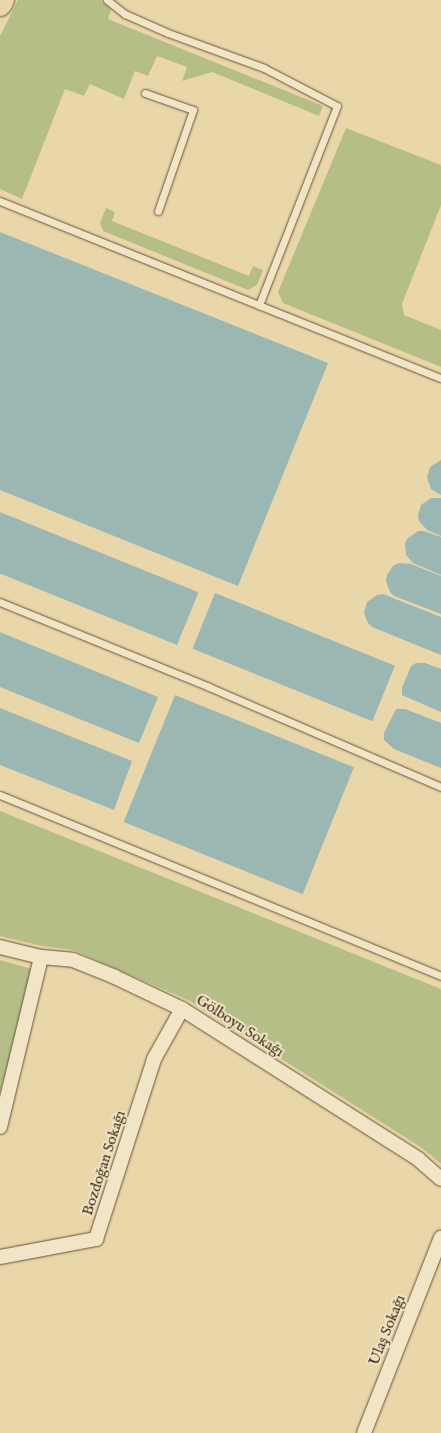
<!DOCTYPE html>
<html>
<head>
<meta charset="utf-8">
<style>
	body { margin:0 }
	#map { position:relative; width:441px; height:1433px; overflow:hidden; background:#e9d6a9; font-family:"IM FELL English",serif }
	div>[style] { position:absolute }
	.green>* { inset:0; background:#b6be88 }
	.water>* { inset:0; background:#9bb7b3; transform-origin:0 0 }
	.roads { filter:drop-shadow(0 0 1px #665436) drop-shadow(0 0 1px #665436) }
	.service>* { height:7px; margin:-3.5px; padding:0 3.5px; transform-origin:3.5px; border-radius:3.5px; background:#f1e4c7 }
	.minor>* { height:14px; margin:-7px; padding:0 7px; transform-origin:7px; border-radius:7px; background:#f1e4c7 }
	.primary>* { height:21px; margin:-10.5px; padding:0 10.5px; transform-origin:10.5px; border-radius:10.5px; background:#e9d6a9 }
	span { translate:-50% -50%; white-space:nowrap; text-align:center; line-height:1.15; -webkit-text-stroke:4px #f1e4c7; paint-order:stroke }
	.street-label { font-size:15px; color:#3b280f }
</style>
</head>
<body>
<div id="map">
	<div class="green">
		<div style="clip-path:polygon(18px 0,101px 0,111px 10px,108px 19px,323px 106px,319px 116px,212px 72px,182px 81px,187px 67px,157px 56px,148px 76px,135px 71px,124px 99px,90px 84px,84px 96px,65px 89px,22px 199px,0 189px,0 36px)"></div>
		<div style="clip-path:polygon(346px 128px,441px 165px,441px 205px,402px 304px,404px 315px,441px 330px,441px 367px,283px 303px,278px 292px)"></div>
		<div style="clip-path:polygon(106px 208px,115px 212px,112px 221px,249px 276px,253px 266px,263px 270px,257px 285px,248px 290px,103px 231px,100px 223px)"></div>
		<div style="clip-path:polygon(0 811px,441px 989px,441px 1164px,422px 1148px,190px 1001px,73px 950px,42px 946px,0 936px)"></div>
		<div style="clip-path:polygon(0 960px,32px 969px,0 1093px)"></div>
	</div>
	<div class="water">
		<div style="clip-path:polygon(0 232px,328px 363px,238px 586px,0 490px)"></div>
		<div style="clip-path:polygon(441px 460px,441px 495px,431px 489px,427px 478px,430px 467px)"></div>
		<div style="clip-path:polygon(431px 498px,441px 498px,441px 536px,427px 530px,419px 521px,418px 515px,421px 505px)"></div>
		<div style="left:0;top:512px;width:214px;height:57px;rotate:22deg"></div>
		<div style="clip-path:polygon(418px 531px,424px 531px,441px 537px,441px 575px,413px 563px,406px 555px,405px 543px,408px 538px)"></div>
		<div style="clip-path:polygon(399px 563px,411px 564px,441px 576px,441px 614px,394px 596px,390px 592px,386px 581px,387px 575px,393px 566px)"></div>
		<div style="left:215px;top:593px;width:194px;height:60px;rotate:22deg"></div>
		<div style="clip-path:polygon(383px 594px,441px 617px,441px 655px,372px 627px,368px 623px,364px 613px,367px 602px,377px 595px)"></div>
		<div style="clip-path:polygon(0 632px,158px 697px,139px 743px,0 687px)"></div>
		<div style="clip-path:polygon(416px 663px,425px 663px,441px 669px,441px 712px,402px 695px,402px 688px,411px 666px)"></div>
		<div style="left:175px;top:695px;width:193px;height:137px;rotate:22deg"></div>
		<div style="clip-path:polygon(0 708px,132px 761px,114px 810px,0 765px)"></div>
		<div style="clip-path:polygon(396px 709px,405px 709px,441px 723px,441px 768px,394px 749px,384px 740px,384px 733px)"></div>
	</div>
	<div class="roads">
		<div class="service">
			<div style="left:107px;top:0;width:23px;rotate:38deg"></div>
			<div style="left:125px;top:14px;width:47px;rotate:23.8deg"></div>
			<div style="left:168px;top:33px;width:102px;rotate:20deg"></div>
			<div style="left:264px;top:68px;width:82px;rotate:27.5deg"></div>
			<div style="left:337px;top:106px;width:214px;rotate:111.4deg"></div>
			<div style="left:145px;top:93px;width:51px;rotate:19.5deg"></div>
			<div style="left:193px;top:110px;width:107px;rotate:109.1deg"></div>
			<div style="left:0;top:201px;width:475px;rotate:21.9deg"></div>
			<div style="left:0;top:602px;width:226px;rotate:22.1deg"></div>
			<div style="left:209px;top:687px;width:253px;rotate:23.3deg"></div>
			<div style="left:0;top:795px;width:477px;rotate:22.3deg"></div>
		</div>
		<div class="minor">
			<div style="left:0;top:947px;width:42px;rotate:13.7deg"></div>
			<div style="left:41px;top:957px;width:32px;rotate:5deg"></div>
			<div style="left:73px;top:960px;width:45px;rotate:22deg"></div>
			<div style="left:115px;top:977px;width:74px;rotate:25.5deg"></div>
			<div style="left:182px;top:1009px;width:280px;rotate:32.4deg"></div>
			<div style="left:418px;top:1159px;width:30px;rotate:41deg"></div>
			<div style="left:0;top:1127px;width:175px;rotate:-76.4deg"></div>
			<div style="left:0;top:1257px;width:98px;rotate:-10.6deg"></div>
			<div style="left:96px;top:1239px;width:189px;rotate:-72.1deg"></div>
			<div style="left:154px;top:1059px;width:57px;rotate:-60.8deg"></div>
			<div style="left:364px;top:1433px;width:210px;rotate:-68.5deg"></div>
		</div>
		<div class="primary">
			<div style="left:0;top:5px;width:6px;rotate:-59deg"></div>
		</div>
	</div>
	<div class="street-label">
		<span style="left:240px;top:1026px;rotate:33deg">Gölboyu Sokağı</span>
		<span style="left:104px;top:1163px;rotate:-72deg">Bozdoğan Sokağı</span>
		<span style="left:387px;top:1330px;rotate:-68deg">Ulaş Sokağı</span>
	</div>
</div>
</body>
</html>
